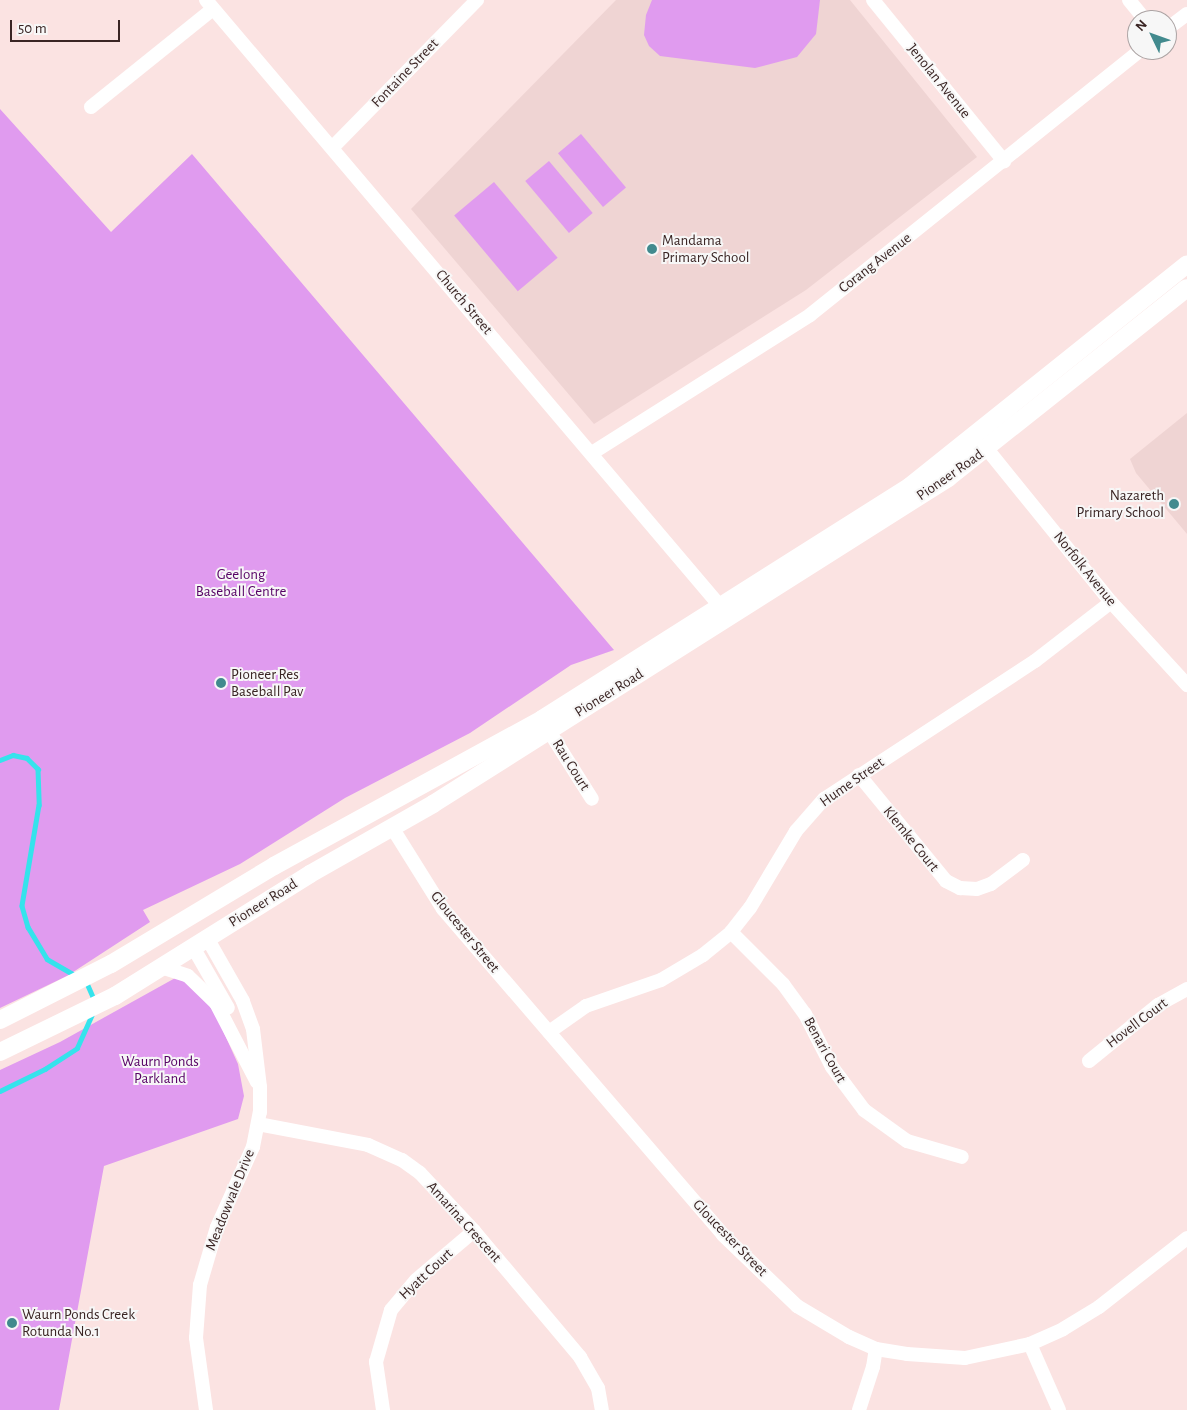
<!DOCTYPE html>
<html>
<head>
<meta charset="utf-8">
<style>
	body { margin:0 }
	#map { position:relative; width:1187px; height:1410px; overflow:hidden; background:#fbe3e2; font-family:"Alegreya Sans",sans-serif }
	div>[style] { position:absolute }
	.built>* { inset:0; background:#efd4d3 }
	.green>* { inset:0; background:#e09bef; transform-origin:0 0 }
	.stream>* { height:4.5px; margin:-2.25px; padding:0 2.25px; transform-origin:2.25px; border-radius:2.25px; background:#35e3ec }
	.minor>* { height:14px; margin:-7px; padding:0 7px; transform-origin:7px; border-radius:7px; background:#fff }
	.major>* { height:18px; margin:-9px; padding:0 9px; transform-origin:9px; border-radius:9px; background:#fff }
	.dots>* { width:14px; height:14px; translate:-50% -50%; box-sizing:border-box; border:2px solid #f7f7f7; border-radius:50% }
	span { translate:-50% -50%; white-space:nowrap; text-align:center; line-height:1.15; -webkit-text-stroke:4px #f7f7f7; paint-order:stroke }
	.street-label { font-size:15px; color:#3a2524 }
	.poi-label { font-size:15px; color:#3a2524 }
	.left { translate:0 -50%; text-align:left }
	.right { translate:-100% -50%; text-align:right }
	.park-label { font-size:15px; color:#570366 }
	.north { position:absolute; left:1127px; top:10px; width:50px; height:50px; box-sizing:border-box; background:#f7f7f7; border:1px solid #aba3a3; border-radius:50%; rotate:312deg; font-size:14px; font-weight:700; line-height:20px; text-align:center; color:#3a2524 }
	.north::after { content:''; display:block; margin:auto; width:18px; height:22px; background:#428a8e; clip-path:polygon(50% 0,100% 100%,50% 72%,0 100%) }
	.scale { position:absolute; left:10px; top:20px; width:110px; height:22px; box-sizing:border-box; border:2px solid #3a2524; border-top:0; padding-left:6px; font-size:15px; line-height:18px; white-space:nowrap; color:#3a2524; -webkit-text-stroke:4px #f7f7f7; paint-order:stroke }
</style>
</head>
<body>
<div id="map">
	<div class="built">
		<div style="clip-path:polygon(616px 0,850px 0,977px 157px,806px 290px,594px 424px,411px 209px)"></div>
		<div style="clip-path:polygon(1187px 413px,1187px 534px,1136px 473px,1130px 459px)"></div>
	</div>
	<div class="green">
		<div style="clip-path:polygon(652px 0,820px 0,816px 34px,797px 57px,755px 68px,660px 56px,649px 46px,644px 35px,646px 15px)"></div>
		<div style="clip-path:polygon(0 109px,111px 232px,192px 154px,614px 650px,571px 665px,470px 733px,345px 798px,240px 864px,143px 910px,150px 922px,67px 976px,0 1008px)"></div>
		<div style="left:581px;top:134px;width:70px;height:30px;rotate:50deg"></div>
		<div style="left:549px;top:161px;width:68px;height:31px;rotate:50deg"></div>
		<div style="left:494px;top:182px;width:99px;height:52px;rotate:50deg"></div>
		<div style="clip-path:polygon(177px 977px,188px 982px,211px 1004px,238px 1064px,244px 1096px,238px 1119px,104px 1166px,59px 1410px,0 1410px,0 1070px,60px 1042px)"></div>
	</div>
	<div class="stream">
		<div style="left:0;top:760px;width:14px;rotate:-21deg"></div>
		<div style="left:13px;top:755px;width:14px;rotate:12deg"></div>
		<div style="left:27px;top:758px;width:16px;rotate:45deg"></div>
		<div style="left:38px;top:769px;width:36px;rotate:88deg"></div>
		<div style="left:39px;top:805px;width:102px;rotate:99.6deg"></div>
		<div style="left:22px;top:906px;width:22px;rotate:74deg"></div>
		<div style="left:28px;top:927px;width:37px;rotate:59deg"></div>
		<div style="left:47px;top:959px;width:34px;rotate:30deg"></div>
		<div style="left:86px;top:981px;width:22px;rotate:66deg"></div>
		<div style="left:0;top:1091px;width:50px;rotate:-26.1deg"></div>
		<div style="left:45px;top:1069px;width:38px;rotate:-33deg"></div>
		<div style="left:77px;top:1048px;width:37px;rotate:-66deg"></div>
	</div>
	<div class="minor">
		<div style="left:206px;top:0;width:795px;rotate:49.7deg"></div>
		<div style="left:873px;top:0;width:208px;rotate:50.9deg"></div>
		<div style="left:1129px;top:0;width:26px;rotate:51deg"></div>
		<div style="left:1167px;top:29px;width:25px;rotate:-37deg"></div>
		<div style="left:91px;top:107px;width:156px;rotate:-38.8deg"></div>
		<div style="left:333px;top:147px;width:206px;rotate:-45.6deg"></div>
		<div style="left:987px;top:449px;width:197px;rotate:51deg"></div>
		<div style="left:1111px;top:602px;width:113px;rotate:47.5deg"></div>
		<div style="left:592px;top:453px;width:258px;rotate:-32.3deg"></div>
		<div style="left:810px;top:315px;width:424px;rotate:-38.7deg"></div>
		<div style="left:549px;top:731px;width:80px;rotate:57.7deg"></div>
		<div style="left:859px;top:775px;width:137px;rotate:50.6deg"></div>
		<div style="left:946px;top:881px;width:16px;rotate:27deg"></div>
		<div style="left:960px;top:888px;width:17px;rotate:3deg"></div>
		<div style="left:977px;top:889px;width:15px;rotate:-20deg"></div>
		<div style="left:991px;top:884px;width:40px;rotate:-37deg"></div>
		<div style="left:393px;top:829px;width:94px;rotate:58deg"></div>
		<div style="left:443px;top:909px;width:430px;rotate:49.3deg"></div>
		<div style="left:723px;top:1235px;width:103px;rotate:43.8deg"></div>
		<div style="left:797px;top:1306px;width:61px;rotate:30.8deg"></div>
		<div style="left:849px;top:1337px;width:30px;rotate:24deg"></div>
		<div style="left:876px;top:1349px;width:31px;rotate:9deg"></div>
		<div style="left:907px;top:1354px;width:58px;rotate:3.9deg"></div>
		<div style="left:965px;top:1358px;width:66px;rotate:-12.2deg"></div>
		<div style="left:1030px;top:1344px;width:36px;rotate:-24deg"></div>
		<div style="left:1063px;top:1329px;width:42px;rotate:-31.4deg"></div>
		<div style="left:1099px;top:1307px;width:112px;rotate:-38.1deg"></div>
		<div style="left:731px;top:932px;width:74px;rotate:45deg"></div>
		<div style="left:783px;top:984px;width:37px;rotate:54deg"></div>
		<div style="left:805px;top:1014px;width:59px;rotate:63deg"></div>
		<div style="left:832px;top:1067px;width:54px;rotate:53.3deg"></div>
		<div style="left:864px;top:1110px;width:53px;rotate:35.8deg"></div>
		<div style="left:907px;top:1141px;width:57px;rotate:16.2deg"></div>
		<div style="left:193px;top:947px;width:70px;rotate:60.2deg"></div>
		<div style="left:161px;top:967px;width:28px;rotate:18deg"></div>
		<div style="left:188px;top:976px;width:39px;rotate:44deg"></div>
		<div style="left:216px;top:1003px;width:89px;rotate:62.6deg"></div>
		<div style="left:549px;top:1032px;width:45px;rotate:-35.1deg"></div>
		<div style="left:586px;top:1006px;width:79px;rotate:-19.1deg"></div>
		<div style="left:661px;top:980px;width:49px;rotate:-30.8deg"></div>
		<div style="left:703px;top:955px;width:36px;rotate:-39deg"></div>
		<div style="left:731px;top:932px;width:31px;rotate:-52deg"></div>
		<div style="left:750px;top:908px;width:90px;rotate:-59.1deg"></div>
		<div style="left:796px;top:831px;width:43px;rotate:-48.8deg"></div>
		<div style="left:824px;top:799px;width:252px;rotate:-33.2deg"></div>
		<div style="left:1035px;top:661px;width:96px;rotate:-37.8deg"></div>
		<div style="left:1089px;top:1061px;width:89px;rotate:-39.1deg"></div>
		<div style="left:1158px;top:1005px;width:33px;rotate:-29deg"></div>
		<div style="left:258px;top:1124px;width:112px;rotate:10.8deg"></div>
		<div style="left:368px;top:1145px;width:37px;rotate:24deg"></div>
		<div style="left:402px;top:1160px;width:22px;rotate:36deg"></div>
		<div style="left:420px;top:1173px;width:79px;rotate:47deg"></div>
		<div style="left:474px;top:1231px;width:165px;rotate:49.9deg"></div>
		<div style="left:580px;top:1357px;width:36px;rotate:60deg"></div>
		<div style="left:598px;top:1388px;width:22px;rotate:80deg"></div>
		<div style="left:1030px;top:1344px;width:72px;rotate:66.3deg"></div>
		<div style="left:206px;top:1410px;width:73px;rotate:-97.9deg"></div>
		<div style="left:196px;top:1338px;width:53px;rotate:-85.7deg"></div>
		<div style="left:200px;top:1285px;width:60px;rotate:-73.7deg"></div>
		<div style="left:217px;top:1227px;width:88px;rotate:-65.8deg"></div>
		<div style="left:253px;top:1147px;width:36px;rotate:-79deg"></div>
		<div style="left:260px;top:1112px;width:25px;rotate:-90deg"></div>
		<div style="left:260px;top:1087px;width:58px;rotate:-96.9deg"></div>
		<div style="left:253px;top:1029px;width:30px;rotate:-110deg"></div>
		<div style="left:243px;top:1001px;width:73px;rotate:-119.7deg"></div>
		<div style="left:383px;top:1410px;width:49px;rotate:-98.3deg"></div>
		<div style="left:376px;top:1362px;width:54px;rotate:-73.9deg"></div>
		<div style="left:391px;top:1310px;width:39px;rotate:-50deg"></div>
		<div style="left:416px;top:1280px;width:76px;rotate:-40.2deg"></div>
		<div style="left:859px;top:1410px;width:45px;rotate:-72deg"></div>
		<div style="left:873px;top:1367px;width:18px;rotate:-81deg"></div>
	</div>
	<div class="major">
		<div style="left:0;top:1020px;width:124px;rotate:-26.8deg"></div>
		<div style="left:111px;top:964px;width:190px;rotate:-31deg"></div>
		<div style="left:274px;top:866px;width:306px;rotate:-28.7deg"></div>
		<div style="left:542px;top:719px;width:434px;rotate:-32.3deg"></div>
		<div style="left:909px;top:487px;width:356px;rotate:-38.7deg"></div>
		<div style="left:0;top:1052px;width:128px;rotate:-26deg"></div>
		<div style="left:115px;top:996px;width:230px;rotate:-32deg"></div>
		<div style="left:310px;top:874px;width:142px;rotate:-29.6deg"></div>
		<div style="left:433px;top:804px;width:610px;rotate:-32.33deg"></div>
		<div style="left:948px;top:478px;width:305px;rotate:-38.5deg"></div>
	</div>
	<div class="dots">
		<div style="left:652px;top:249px;background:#428a8e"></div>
		<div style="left:1174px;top:504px;background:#428a8e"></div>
		<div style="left:221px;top:683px;background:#428a8e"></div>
		<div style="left:12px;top:1323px;background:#428a8e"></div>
	</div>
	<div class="street-label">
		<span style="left:405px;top:73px;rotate:-46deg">Fontaine Street</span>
		<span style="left:939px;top:81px;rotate:51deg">Jenolan Avenue</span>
		<span style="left:875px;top:263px;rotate:-38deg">Corang Avenue</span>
		<span style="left:464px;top:302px;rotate:50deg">Church Street</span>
		<span style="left:950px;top:475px;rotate:-35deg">Pioneer Road</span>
		<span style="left:1085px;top:569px;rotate:51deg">Norfolk Avenue</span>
		<span style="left:609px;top:693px;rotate:-32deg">Pioneer Road</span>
		<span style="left:571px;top:765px;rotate:58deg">Rau Court</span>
		<span style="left:852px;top:782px;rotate:-35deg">Hume Street</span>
		<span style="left:911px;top:839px;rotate:51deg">Klemke Court</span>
		<span style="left:263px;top:903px;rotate:-32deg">Pioneer Road</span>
		<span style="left:465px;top:932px;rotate:51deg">Gloucester Street</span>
		<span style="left:1137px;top:1023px;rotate:-37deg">Hovell Court</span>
		<span style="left:825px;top:1050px;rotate:61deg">Benari Court</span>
		<span style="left:230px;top:1200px;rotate:-68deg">Meadowvale Drive</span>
		<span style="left:464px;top:1222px;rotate:48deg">Amarina Crescent</span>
		<span style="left:730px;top:1238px;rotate:46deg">Gloucester Street</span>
		<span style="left:426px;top:1274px;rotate:-43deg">Hyatt Court</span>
	</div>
	<div class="poi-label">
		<span class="left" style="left:662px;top:249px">Mandama<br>Primary School</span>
		<span class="right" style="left:1164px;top:504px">Nazareth<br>Primary School</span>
		<span class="left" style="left:231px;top:683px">Pioneer Res<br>Baseball Pav</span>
		<span class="left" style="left:22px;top:1323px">Waurn Ponds Creek<br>Rotunda No.1</span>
	</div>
	<div class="park-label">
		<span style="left:241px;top:583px">Geelong<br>Baseball Centre</span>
		<span style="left:160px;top:1070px">Waurn Ponds<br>Parkland</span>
	</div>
	<div class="north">N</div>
	<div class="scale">50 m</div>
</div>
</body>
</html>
